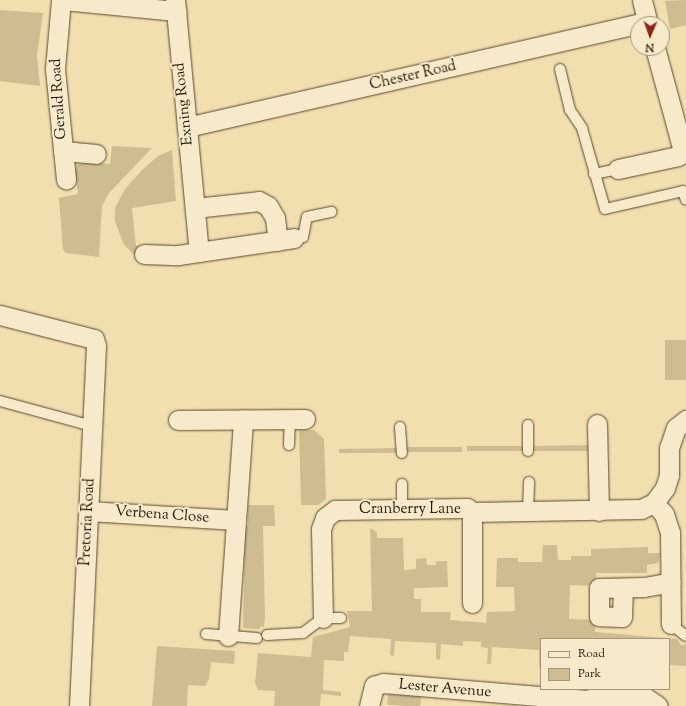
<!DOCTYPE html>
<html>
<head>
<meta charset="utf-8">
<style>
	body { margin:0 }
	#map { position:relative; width:686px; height:706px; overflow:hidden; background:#f1dfaf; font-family:"Sorts Mill Goudy",serif }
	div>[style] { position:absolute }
	.green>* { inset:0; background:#cebd91; transform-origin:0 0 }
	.roads { filter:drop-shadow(0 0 1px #59482c) drop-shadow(0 0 1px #59482c) }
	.service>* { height:10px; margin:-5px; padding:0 5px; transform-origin:5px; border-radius:5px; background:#f6eacb }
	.minor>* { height:19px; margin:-9.5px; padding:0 9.5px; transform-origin:9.5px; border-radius:9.5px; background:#f6eacb }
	span { translate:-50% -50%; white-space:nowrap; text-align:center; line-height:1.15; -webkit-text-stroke:4px #f6eacb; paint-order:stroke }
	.street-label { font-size:15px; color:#261501 }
	.legend { position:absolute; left:540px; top:638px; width:130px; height:52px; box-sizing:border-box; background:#f6eacb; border:1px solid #a3957a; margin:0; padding:5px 7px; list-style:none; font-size:12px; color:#261501 }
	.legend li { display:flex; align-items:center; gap:8px; height:20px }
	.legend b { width:20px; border:1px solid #a3957a }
	.north { position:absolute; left:630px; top:16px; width:40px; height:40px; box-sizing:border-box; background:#f6eacb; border:1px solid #a3957a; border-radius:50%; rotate:182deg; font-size:11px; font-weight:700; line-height:16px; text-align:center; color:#261501 }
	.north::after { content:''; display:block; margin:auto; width:14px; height:18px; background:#8f2418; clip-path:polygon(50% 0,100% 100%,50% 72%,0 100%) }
</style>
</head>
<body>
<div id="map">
	<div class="green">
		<div style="clip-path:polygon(686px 0,686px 25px,670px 29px,665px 1px)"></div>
		<div style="clip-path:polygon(0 10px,43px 13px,37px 55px,40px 86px,0 81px)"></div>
		<div style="clip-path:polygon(112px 146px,152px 148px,109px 193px,102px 206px,99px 257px,66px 253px,63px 250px,59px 198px,78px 194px,75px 171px,77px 165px,85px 162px,110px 164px)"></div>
		<div style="clip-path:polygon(172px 150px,176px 201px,132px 208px,136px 246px,139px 246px,139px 256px,134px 255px,123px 243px,115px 221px,115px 208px,125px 189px,142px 170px,158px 156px)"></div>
		<div style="left:686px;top:340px;width:40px;height:21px;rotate:90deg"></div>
		<div style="clip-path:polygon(299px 430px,314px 430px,324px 439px,326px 499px,318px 505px,301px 505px)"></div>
		<div style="clip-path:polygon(591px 445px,591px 451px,533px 451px,532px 446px)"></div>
		<div style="left:526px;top:446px;width:5px;height:59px;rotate:90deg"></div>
		<div style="left:462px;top:447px;width:5px;height:56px;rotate:90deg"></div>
		<div style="clip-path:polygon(397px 448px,397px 453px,339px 453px,339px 449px)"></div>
		<div style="clip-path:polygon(248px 505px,274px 505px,275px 526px,263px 526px,265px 617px,264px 627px,260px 626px,260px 629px,243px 628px,245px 526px,248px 526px)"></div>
		<div style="clip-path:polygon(370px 528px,377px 532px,377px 538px,403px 538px,404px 570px,416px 569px,416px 559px,426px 558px,427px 565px,436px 565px,436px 561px,447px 561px,448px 587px,414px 588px,414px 599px,421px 599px,421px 612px,451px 612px,450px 620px,486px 623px,487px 612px,515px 611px,514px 587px,496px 587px,497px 558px,518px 558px,518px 562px,542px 562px,543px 545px,557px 545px,558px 560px,571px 560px,571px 556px,591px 556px,591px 549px,648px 547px,648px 553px,661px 553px,658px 563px,647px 565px,647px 573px,596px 573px,596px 586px,570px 585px,569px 619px,596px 620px,595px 632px,677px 639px,681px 645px,686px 645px,686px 666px,669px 665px,669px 639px,541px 639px,541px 668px,539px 668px,539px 650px,492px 647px,491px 664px,487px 664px,488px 648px,481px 647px,481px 642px,463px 641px,463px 646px,441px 644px,440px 660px,436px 659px,436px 643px,395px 641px,394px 656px,390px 655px,391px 639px,350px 636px,348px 652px,344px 652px,344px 661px,324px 660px,323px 690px,341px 692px,341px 696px,321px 694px,320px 706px,274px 706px,275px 691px,258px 690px,255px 683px,258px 653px,311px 657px,313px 637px,350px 627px,347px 611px,372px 611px)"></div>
		<div style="clip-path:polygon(157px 646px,235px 651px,234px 664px,211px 662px,209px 679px,205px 686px,188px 685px,187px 706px,152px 706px)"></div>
		<div style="left:388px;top:694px;width:33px;height:11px;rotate:3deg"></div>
	</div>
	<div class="roads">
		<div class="service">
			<div style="left:560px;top:69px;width:42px;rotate:76.3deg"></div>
			<div style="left:570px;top:110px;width:22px;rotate:56deg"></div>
			<div style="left:582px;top:128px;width:84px;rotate:74.1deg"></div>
			<div style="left:605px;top:209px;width:80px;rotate:-13deg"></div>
			<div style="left:683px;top:191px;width:9px;rotate:72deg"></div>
			<div style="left:594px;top:174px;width:25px;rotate:-12deg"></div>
			<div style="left:294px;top:238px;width:9px;rotate:-6deg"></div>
			<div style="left:303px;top:237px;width:20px;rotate:-79deg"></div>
			<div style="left:307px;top:217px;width:25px;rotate:-12deg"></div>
			<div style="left:0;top:401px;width:95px;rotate:15.2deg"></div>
			<div style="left:528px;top:425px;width:26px;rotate:90deg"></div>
			<div style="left:400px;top:427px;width:26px;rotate:86deg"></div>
			<div style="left:289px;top:445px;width:26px;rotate:-88deg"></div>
			<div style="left:402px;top:484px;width:25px;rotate:90deg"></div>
			<div style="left:528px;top:512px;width:30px;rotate:-88deg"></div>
			<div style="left:671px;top:624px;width:19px;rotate:39deg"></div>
			<div style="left:206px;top:634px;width:51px;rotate:4.5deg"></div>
			<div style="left:267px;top:635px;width:36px;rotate:-3deg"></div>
			<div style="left:303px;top:633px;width:25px;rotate:-37deg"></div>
			<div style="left:323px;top:618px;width:18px"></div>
		</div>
		<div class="minor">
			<div style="left:61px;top:0;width:69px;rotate:95deg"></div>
			<div style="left:55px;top:69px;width:111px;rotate:84.3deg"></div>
			<div style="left:63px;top:0;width:114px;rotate:5.6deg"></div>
			<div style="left:175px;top:0;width:253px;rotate:84.6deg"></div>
			<div style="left:642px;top:0;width:25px;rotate:76deg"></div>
			<div style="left:187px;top:127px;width:463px;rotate:-12.9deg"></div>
			<div style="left:63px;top:151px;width:33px;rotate:5deg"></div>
			<div style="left:618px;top:169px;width:61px;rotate:-12.2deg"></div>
			<div style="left:678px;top:156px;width:7px;rotate:-45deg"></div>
			<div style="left:683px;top:151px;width:107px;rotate:-105.2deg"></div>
			<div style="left:195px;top:208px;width:64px;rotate:-6.2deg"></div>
			<div style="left:259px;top:201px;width:10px;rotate:29deg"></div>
			<div style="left:268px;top:206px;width:14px;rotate:60deg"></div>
			<div style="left:275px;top:218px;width:23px;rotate:83deg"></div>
			<div style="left:144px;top:254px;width:34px;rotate:2deg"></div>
			<div style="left:178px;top:255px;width:117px;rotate:-8.3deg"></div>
			<div style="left:0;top:315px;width:97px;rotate:14.3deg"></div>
			<div style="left:94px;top:339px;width:7px;rotate:74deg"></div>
			<div style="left:96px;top:346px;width:360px;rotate:92.7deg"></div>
			<div style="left:178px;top:420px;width:127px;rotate:-0.5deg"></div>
			<div style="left:597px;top:424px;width:87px;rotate:88.7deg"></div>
			<div style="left:654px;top:503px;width:15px;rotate:48deg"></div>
			<div style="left:664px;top:514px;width:19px;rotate:72deg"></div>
			<div style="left:670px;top:532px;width:92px;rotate:89.4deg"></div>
			<div style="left:89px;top:511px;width:146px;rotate:3.5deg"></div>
			<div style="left:472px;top:512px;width:91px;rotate:90deg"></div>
			<div style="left:623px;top:588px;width:29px;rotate:92deg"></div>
			<div style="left:622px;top:617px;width:23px;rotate:-178deg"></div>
			<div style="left:599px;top:616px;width:28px;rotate:-90deg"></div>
			<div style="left:599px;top:588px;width:45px;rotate:-1.3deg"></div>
			<div style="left:644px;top:587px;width:27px;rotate:-10deg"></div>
			<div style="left:323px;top:618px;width:89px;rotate:-91.3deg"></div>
			<div style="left:321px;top:529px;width:12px;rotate:-70deg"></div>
			<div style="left:325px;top:518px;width:13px;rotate:-39deg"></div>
			<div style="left:335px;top:510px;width:132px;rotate:-0.9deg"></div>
			<div style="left:467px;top:508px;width:6px;rotate:39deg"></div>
			<div style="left:472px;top:512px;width:169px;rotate:-1deg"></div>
			<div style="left:641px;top:509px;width:14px;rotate:-25deg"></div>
			<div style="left:654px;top:503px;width:19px;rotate:-54deg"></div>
			<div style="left:665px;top:488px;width:14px;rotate:-73deg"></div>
			<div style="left:669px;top:475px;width:27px;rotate:-90deg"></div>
			<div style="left:669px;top:448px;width:21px;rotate:-71deg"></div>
			<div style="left:676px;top:428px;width:13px;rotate:-39deg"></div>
			<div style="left:228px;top:636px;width:217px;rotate:-86deg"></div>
			<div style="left:369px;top:706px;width:21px;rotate:-76deg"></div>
			<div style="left:374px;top:686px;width:9px;rotate:-18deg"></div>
			<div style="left:383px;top:683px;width:204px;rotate:4.8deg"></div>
			<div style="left:586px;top:700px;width:16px;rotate:-14deg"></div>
			<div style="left:602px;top:696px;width:44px;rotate:2.6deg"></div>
			<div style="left:646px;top:698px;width:14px;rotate:34deg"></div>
		</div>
	</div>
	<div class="street-label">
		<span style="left:413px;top:76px;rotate:-13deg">Chester Road</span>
		<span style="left:59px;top:99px;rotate:-94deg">Gerald Road</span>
		<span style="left:184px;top:104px;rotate:-96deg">Exning Road</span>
		<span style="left:410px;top:510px">Cranberry Lane</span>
		<span style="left:162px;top:515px;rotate:4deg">Verbena Close</span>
		<span style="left:88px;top:522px;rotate:-87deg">Pretoria Road</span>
		<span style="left:445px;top:689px;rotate:5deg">Lester Avenue</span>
	</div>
	<ul class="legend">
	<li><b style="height:5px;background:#f6eacb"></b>Road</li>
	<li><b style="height:11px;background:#cebd91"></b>Park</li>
	</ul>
	<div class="north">N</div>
</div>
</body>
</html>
